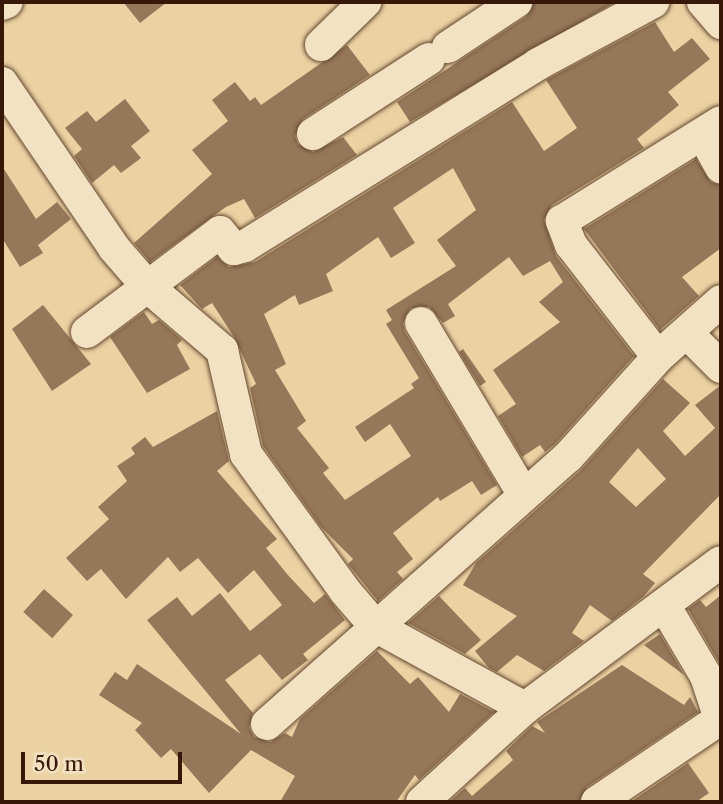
<!DOCTYPE html>
<html>
<head>
<meta charset="utf-8">
<style>
	body { margin:0 }
	#map { position:relative; width:723px; height:804px; overflow:hidden; background:#ebd2a3; font-family:"Libre Caslon Text",serif }
	div>[style] { position:absolute }
	.building>* { inset:0; background:#957859; transform-origin:0 0 }
	.roads { filter:drop-shadow(0 0 2px #64462f) drop-shadow(0 0 2px #64462f) }
	.minor>* { height:32px; margin:-16px; padding:0 16px; transform-origin:16px; border-radius:16px; background:#f2e2c3 }
	span { translate:-50% -50%; white-space:nowrap; text-align:center; line-height:1.15; -webkit-text-stroke:5px #f2e2c3; paint-order:stroke }
	.frame { position:absolute; inset:0; border:4px solid #371708; pointer-events:none }
	.scale { position:absolute; left:21px; top:752px; width:161px; height:32px; box-sizing:border-box; border:4px solid #371708; border-top:0; padding-left:9px; font-size:21px; line-height:24px; white-space:nowrap; color:#371708; -webkit-text-stroke:5px #f2e2c3; paint-order:stroke }
</style>
</head>
<body>
<div id="map">
	<div class="building">
		<div style="clip-path:polygon(123px 2px,167px 2px,140px 23px)"></div>
		<div style="clip-path:polygon(534px 2px,615px 2px,410px 122px,397px 102px,526px 17px)"></div>
		<div style="clip-path:polygon(evenodd,655px 22px,674px 52px,692px 38px,710px 59px,668px 92px,679px 105px,637px 139px,644px 148px,552px 205px,544px 220px,556px 256px,634px 356px,555px 444px,545px 452px,540px 445px,522px 457px,498px 416px,516px 404px,493px 370px,560px 322px,539px 302px,563px 282px,550px 261px,523px 276px,509px 257px,448px 304px,455px 316px,443px 323px,429px 307px,411px 308px,403px 323px,405px 332px,497px 485px,481px 495px,472px 481px,440px 501px,438px 497px,393px 533px,413px 559px,397px 572px,403px 579px,378px 601px,348px 564px,353px 559px,321px 527px,263px 446px,250px 388px,256px 384px,234px 337px,212px 303px,202px 309px,180px 285px,217px 257px,229px 267px,255px 262px,512px 102px,544px 151px,577px 128px,546px 80px,655px 22px,453px 168px,476px 210px,437px 240px,456px 266px,386px 310px,392px 320px,386px 324px,419px 378px,411px 384px,414px 388px,355px 427px,365px 442px,390px 424px,411px 456px,345px 500px,323px 473px,329px 468px,297px 428px,306px 421px,275px 370px,286px 364px,264px 314px,295px 295px,299px 305px,333px 291px,326px 274px,378px 237px,391px 258px,415px 243px,393px 208px,453px 168px)"></div>
		<div style="clip-path:polygon(347px 45px,370px 75px,303px 119px,295px 136px,298px 144px,313px 152px,343px 137px,357px 155px,255px 218px,244px 199px,226px 207px,150px 262px,134px 243px,212px 174px,192px 150px,228px 121px,212px 100px,235px 82px,250px 101px,255px 97px,261px 105px)"></div>
		<div style="clip-path:polygon(125px 99px,150px 131px,131px 146px,141px 158px,121px 173px,114px 165px,92px 183px,74px 156px,82px 149px,65px 128px,87px 111px,96px 122px)"></div>
		<div style="clip-path:polygon(696px 159px,711px 182px,721px 185px,721px 248px,682px 277px,699px 296px,660px 330px,584px 229px)"></div>
		<div style="clip-path:polygon(2px 166px,36px 219px,57px 202px,71px 219px,38px 245px,43px 253px,20px 267px,2px 238px)"></div>
		<div style="clip-path:polygon(43px 305px,91px 364px,52px 391px,12px 329px)"></div>
		<div style="clip-path:polygon(144px 312px,152px 324px,159px 320px,182px 340px,177px 345px,190px 369px,147px 393px,110px 337px)"></div>
		<div style="clip-path:polygon(463px 349px,486px 382px,480px 386px,459px 352px)"></div>
		<div style="clip-path:polygon(evenodd,663px 379px,690px 403px,663px 431px,685px 456px,715px 428px,695px 405px,721px 385px,721px 494px,643px 574px,655px 583px,644px 596px,612px 621px,590px 605px,572px 633px,584px 641px,544px 671px,517px 655px,497px 672px,489px 668px,475px 651px,517px 616px,463px 585px,476px 563px,580px 471px,663px 379px,638px 448px,666px 479px,636px 507px,609px 482px,638px 448px)"></div>
		<div style="clip-path:polygon(217px 411px,229px 461px,217px 471px,277px 539px,266px 548px,287px 574px,314px 603px,325px 594px,345px 620px,303px 654px,308px 660px,282px 680px,260px 654px,225px 680px,253px 713px,249px 727px,254px 737px,270px 742px,285px 733px,292px 737px,300px 719px,377px 651px,410px 684px,418px 677px,449px 712px,460px 694px,494px 712px,419px 780px,415px 775px,396px 802px,280px 802px,295px 776px,251px 750px,209px 793px,171px 749px,161px 758px,135px 730px,142px 723px,99px 695px,115px 672px,127px 680px,137px 664px,241px 734px,147px 620px,177px 597px,192px 616px,220px 593px,250px 631px,282px 605px,254px 570px,228px 593px,198px 558px,180px 572px,168px 557px,126px 599px,101px 569px,87px 581px,66px 558px,109px 519px,98px 507px,127px 481px,117px 466px,135px 454px,131px 448px,145px 437px,153px 447px)"></div>
		<div style="left:44px;top:589px;width:39px;height:31px;rotate:42deg"></div>
		<div style="clip-path:polygon(721px 595px,721px 666px,688px 609px,700px 600px,706px 607px)"></div>
		<div style="clip-path:polygon(439px 596px,481px 640px,465px 654px,408px 623px)"></div>
		<div style="clip-path:polygon(660px 634px,684px 675px,644px 645px)"></div>
		<div style="clip-path:polygon(622px 665px,684px 705px,690px 697px,698px 712px,587px 787px,579px 802px,449px 802px,465px 788px,472px 796px,513px 760px,506px 751px,532px 726px,545px 733px,537px 722px)"></div>
		<div style="clip-path:polygon(688px 763px,709px 793px,696px 802px,632px 801px)"></div>
	</div>
	<div class="roads">
		<div class="minor">
			<div style="left:703px;top:2px;width:28px;rotate:49deg"></div>
			<div style="left:2px;top:4px;width:5px;rotate:-22deg"></div>
			<div style="left:321px;top:45px;width:62px;rotate:-44.3deg"></div>
			<div style="left:448px;top:47px;width:82px;rotate:-33.5deg"></div>
			<div style="left:2px;top:83px;width:199px;rotate:55.8deg"></div>
			<div style="left:114px;top:248px;width:50px;rotate:49deg"></div>
			<div style="left:147px;top:286px;width:99px;rotate:40.5deg"></div>
			<div style="left:222px;top:350px;width:107px;rotate:77deg"></div>
			<div style="left:246px;top:454px;width:169px;rotate:54.1deg"></div>
			<div style="left:345px;top:591px;width:46px;rotate:49.4deg"></div>
			<div style="left:375px;top:626px;width:171px;rotate:28.7deg"></div>
			<div style="left:313px;top:134px;width:138px;rotate:-32.9deg"></div>
			<div style="left:703px;top:135px;width:37px;rotate:61deg"></div>
			<div style="left:421px;top:323px;width:197px;rotate:59.1deg"></div>
			<div style="left:87px;top:332px;width:166px;rotate:-36.9deg"></div>
			<div style="left:220px;top:232px;width:22px;rotate:51deg"></div>
			<div style="left:234px;top:249px;width:11px;rotate:-15deg"></div>
			<div style="left:245px;top:246px;width:345px;rotate:-31.8deg"></div>
			<div style="left:538px;top:64px;width:131px;rotate:-28.3deg"></div>
			<div style="left:687px;top:333px;width:48px;rotate:45deg"></div>
			<div style="left:658px;top:357px;width:142px;rotate:-127.8deg"></div>
			<div style="left:571px;top:245px;width:26px;rotate:-111deg"></div>
			<div style="left:562px;top:221px;width:187px;rotate:-31.9deg"></div>
			<div style="left:664px;top:605px;width:82px;rotate:59.4deg"></div>
			<div style="left:706px;top:676px;width:48px;rotate:71.9deg"></div>
			<div style="left:267px;top:724px;width:402px;rotate:-41.6deg"></div>
			<div style="left:568px;top:457px;width:135px;rotate:-48deg"></div>
			<div style="left:658px;top:357px;width:84px;rotate:-41.6deg"></div>
			<div style="left:422px;top:802px;width:139px;rotate:-42.4deg"></div>
			<div style="left:525px;top:708px;width:244px;rotate:-36.7deg"></div>
			<div style="left:597px;top:802px;width:148px;rotate:-34deg"></div>
		</div>
	</div>
	<div class="frame"></div>
	<div class="scale">50 m</div>
</div>
</body>
</html>
